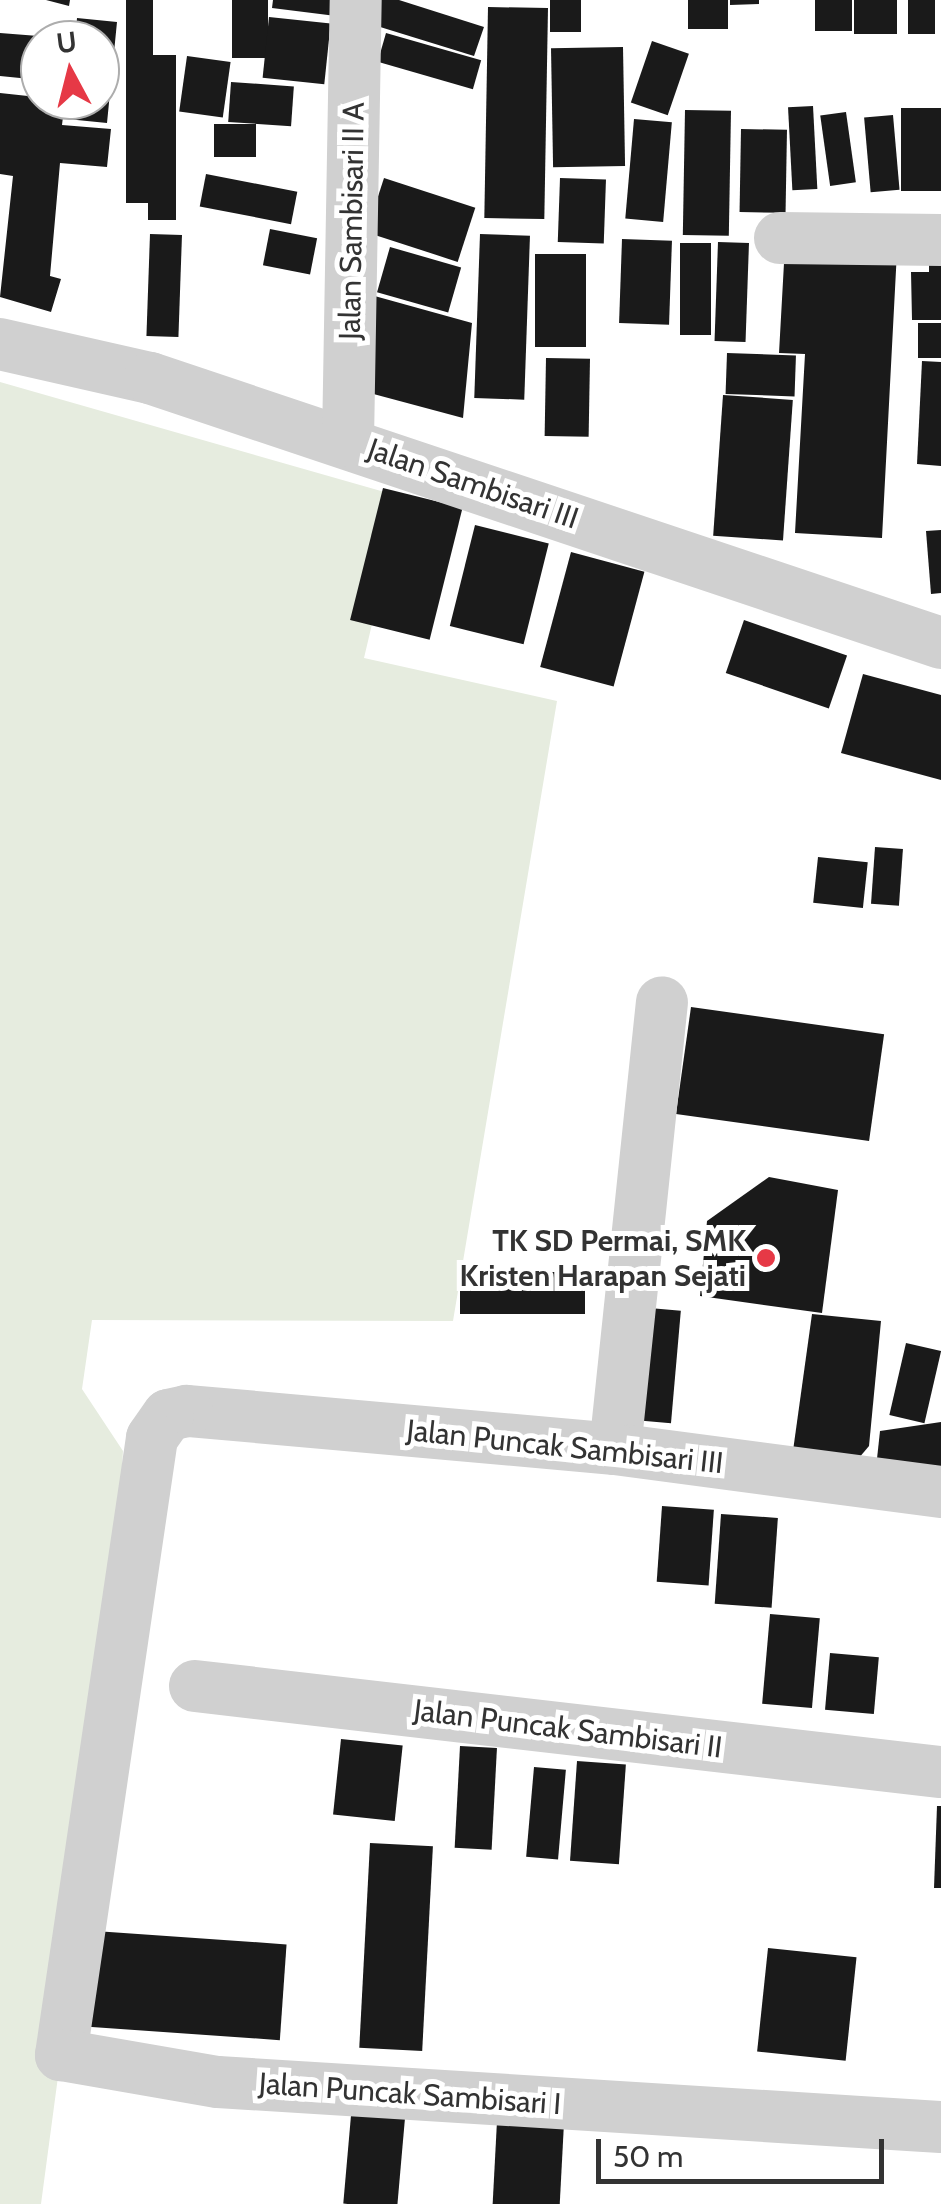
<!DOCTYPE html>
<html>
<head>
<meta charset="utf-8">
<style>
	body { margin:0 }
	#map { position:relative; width:941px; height:2204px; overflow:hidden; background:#fff; font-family:Cabin,sans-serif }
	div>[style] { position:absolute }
	.green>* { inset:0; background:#e6ecdf }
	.building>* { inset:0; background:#1a1a1a; transform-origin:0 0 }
	.minor>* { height:52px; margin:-26px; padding:0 26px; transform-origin:26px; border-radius:26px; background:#d0d0d0 }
	.dots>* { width:28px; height:28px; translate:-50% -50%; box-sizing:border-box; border:5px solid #fff; border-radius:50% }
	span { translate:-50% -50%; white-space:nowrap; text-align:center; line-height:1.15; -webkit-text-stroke:10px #fff; paint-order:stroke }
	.street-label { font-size:30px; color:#333 }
	.poi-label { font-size:30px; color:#333; font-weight:700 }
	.right { translate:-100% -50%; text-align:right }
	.north { position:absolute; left:20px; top:20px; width:100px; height:100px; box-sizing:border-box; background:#fff; border:2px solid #adadad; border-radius:50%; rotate:353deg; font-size:28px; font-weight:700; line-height:40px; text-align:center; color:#333 }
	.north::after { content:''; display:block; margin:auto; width:35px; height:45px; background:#e63946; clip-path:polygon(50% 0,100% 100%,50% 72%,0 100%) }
	.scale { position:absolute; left:596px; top:2139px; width:288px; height:45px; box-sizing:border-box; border:5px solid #333; border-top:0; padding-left:12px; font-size:30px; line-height:35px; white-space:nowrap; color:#333; -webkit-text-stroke:8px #fff; paint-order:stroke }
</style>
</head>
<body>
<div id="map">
	<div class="green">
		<div style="clip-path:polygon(0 382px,402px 497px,364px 658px,557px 701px,453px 1321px,92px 1320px,82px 1389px,123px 1451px,107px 1710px,41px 2204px,0 2204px)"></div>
	</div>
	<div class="building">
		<div style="clip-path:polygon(46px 0,70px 0,69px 6px)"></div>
		<div style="left:126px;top:0;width:27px;height:203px"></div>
		<div style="left:232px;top:0;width:36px;height:58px"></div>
		<div style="clip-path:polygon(273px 0,338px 0,336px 16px,272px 8px)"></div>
		<div style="clip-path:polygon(372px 0,399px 0,484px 27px,474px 56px,364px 22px)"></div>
		<div style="left:550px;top:0;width:31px;height:32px"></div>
		<div style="left:688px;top:0;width:40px;height:29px"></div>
		<div style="clip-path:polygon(730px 0,759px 0,759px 4px,730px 5px)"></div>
		<div style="left:815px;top:0;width:37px;height:31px"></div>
		<div style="left:854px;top:0;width:43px;height:34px"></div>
		<div style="left:908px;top:0;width:27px;height:34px"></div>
		<div style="left:488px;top:7px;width:60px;height:211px;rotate:1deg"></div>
		<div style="left:269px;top:17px;width:62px;height:61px;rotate:6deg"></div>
		<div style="clip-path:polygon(77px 18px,117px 22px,107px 123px,67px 119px,69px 100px,100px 100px,100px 40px,75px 40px)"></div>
		<div style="clip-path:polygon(0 33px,51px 37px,40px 40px,40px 80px,0 76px)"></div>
		<div style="left:386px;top:33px;width:99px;height:30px;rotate:16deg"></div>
		<div style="left:652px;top:41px;width:39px;height:65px;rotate:19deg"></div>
		<div style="left:623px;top:47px;width:119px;height:72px;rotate:89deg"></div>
		<div style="left:176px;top:55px;width:165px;height:28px;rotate:90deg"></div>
		<div style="left:187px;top:56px;width:44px;height:56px;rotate:8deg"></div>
		<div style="left:231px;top:82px;width:63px;height:40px;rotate:4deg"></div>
		<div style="clip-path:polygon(0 93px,65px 100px,62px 125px,111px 129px,107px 167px,60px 163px,50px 276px,61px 279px,51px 312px,0 297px,13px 176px,0 174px)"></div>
		<div style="left:813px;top:106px;width:83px;height:25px;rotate:87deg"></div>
		<div style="left:941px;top:108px;width:83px;height:40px;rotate:90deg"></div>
		<div style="left:685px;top:110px;width:46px;height:125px;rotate:1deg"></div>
		<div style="left:846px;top:112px;width:71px;height:26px;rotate:82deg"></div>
		<div style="left:893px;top:115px;width:75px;height:29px;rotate:85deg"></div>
		<div style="left:634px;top:119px;width:38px;height:100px;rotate:5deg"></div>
		<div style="left:214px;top:124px;width:42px;height:33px"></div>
		<div style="left:741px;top:129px;width:46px;height:83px;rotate:1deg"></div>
		<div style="left:206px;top:174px;width:93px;height:33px;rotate:11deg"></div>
		<div style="left:384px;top:178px;width:96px;height:57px;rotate:18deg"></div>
		<div style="left:560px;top:178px;width:46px;height:64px;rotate:2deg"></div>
		<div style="left:270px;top:229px;width:48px;height:37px;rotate:11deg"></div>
		<div style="left:150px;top:234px;width:32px;height:102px;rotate:2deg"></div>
		<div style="left:480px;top:234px;width:50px;height:164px;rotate:2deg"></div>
		<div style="left:622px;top:239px;width:50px;height:84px;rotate:2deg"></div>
		<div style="left:718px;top:242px;width:31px;height:99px;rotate:2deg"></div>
		<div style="left:680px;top:243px;width:31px;height:92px"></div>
		<div style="clip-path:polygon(929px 244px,941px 244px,941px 320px,912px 320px,911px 272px,929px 272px)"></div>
		<div style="clip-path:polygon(785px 245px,897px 251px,882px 538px,795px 533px,805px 354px,779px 353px)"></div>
		<div style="left:390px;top:247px;width:74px;height:47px;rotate:16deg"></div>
		<div style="left:535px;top:254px;width:51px;height:93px"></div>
		<div style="clip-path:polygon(371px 295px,472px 323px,463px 418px,366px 392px)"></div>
		<div style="left:918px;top:323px;width:23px;height:35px"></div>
		<div style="left:727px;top:353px;width:69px;height:41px;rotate:2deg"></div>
		<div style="left:546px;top:358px;width:44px;height:78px;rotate:1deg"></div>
		<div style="clip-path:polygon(922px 361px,941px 362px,941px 466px,917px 464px)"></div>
		<div style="left:723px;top:395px;width:70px;height:141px;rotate:4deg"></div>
		<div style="left:383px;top:488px;width:82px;height:136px;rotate:14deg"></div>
		<div style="left:475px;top:525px;width:76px;height:104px;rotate:14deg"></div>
		<div style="clip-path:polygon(941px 530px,941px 593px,931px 594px,926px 531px)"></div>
		<div style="left:571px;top:552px;width:76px;height:119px;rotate:15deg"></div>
		<div style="left:744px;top:620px;width:109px;height:56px;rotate:19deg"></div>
		<div style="clip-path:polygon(863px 674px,941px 695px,941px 780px,841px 753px)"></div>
		<div style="left:875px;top:847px;width:28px;height:57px;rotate:4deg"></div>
		<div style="left:818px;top:857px;width:50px;height:46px;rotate:6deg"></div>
		<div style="left:691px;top:1007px;width:195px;height:108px;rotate:8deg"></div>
		<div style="clip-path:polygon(769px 1177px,838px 1190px,822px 1313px,700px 1296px,707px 1221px)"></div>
		<div style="left:460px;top:1272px;width:125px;height:42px"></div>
		<div style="left:638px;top:1307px;width:43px;height:113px;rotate:5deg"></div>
		<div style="clip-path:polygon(812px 1314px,881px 1321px,869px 1446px,853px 1465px,792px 1458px)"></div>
		<div style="left:906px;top:1343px;width:36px;height:74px;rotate:13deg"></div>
		<div style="clip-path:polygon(941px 1422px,941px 1474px,876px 1468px,880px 1431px)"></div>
		<div style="left:662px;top:1506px;width:52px;height:76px;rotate:4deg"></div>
		<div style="left:721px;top:1514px;width:57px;height:90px;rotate:4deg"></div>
		<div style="left:770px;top:1614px;width:50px;height:90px;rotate:5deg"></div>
		<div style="left:830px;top:1653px;width:49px;height:57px;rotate:5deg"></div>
		<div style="left:341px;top:1739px;width:62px;height:76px;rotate:6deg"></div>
		<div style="left:460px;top:1746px;width:37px;height:102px;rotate:3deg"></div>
		<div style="left:577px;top:1761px;width:49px;height:100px;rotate:4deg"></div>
		<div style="left:534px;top:1767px;width:32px;height:90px;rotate:5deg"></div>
		<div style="clip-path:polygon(937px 1806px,941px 1806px,941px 1888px,934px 1888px)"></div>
		<div style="left:370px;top:1843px;width:63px;height:205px;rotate:3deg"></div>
		<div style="left:95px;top:1931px;width:192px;height:96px;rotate:4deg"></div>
		<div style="left:768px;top:1948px;width:89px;height:104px;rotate:6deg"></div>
		<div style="left:352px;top:2104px;width:54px;height:100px;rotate:5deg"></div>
		<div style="left:497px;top:2121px;width:67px;height:83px;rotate:3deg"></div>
	</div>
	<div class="minor">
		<div style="left:780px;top:238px;width:161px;rotate:0.7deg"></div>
		<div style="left:0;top:344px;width:154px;rotate:12.8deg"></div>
		<div style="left:150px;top:378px;width:834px;rotate:18.52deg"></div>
		<div style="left:348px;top:441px;width:441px;rotate:-89deg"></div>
		<div style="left:615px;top:1449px;width:449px;rotate:-84deg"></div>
		<div style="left:941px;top:1492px;width:329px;rotate:-172.5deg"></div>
		<div style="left:615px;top:1449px;width:430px;rotate:-174.9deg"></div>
		<div style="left:187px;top:1411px;width:19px;rotate:168deg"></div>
		<div style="left:168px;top:1415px;width:28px;rotate:125deg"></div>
		<div style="left:152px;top:1438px;width:624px;rotate:98.39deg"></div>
		<div style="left:61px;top:2055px;width:159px;rotate:9.8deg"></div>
		<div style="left:218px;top:2082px;width:724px;rotate:3.56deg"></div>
		<div style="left:195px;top:1686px;width:751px;rotate:6.58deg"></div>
	</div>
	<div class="dots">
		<div style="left:766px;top:1258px;background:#e63946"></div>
	</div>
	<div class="street-label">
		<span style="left:352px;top:221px;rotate:-89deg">Jalan Sambisari II A</span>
		<span style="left:473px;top:484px;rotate:19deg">Jalan Sambisari III</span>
		<span style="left:565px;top:1447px;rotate:6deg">Jalan Puncak Sambisari III</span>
		<span style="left:568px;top:1729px;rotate:7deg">Jalan Puncak Sambisari II</span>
		<span style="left:410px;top:2094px;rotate:4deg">Jalan Puncak Sambisari I</span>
	</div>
	<div class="poi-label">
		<span class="right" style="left:746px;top:1258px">TK SD Permai, SMK<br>Kristen Harapan Sejati</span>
	</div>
	<div class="north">U</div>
	<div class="scale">50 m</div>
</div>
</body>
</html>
